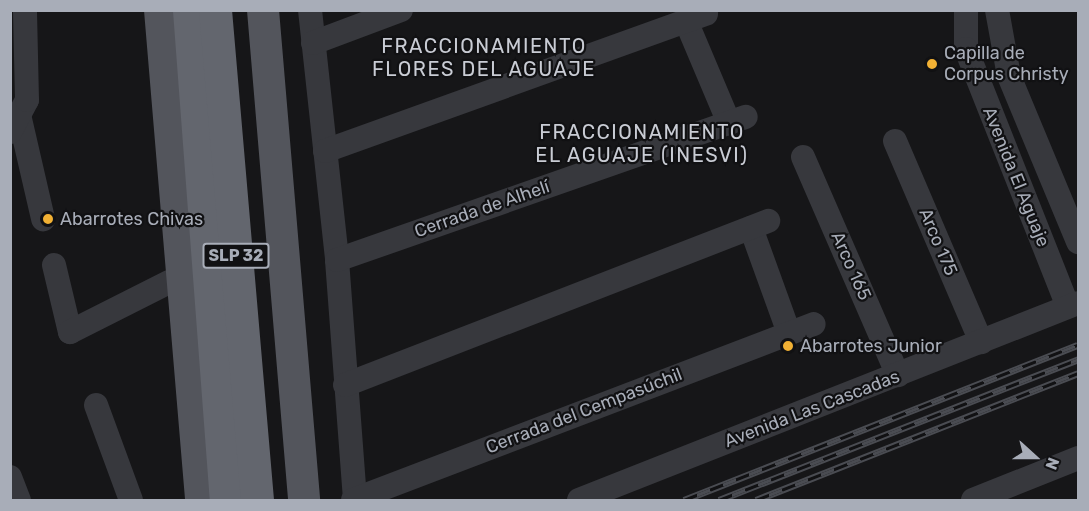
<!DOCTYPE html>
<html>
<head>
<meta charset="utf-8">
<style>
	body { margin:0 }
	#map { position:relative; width:1089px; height:511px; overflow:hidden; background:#161618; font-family:Rubik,sans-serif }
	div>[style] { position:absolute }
	.minor>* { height:24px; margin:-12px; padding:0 12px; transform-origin:12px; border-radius:12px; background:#37383d }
	.major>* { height:32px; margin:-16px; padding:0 16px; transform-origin:16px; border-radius:16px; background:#53555c }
	.highway>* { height:33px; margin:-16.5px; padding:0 16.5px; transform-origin:16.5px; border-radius:16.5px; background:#63666e }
	.rail>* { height:7px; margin-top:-3.5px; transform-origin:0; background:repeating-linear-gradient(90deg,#111113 0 14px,#4a4c52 0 28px); box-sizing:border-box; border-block:2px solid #4a4c52 }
	.dots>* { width:16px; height:16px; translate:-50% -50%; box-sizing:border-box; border:3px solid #111113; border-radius:50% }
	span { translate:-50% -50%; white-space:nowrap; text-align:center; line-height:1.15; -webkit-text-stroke:4.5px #111113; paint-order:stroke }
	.shield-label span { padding:2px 4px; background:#111113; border:2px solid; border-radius:4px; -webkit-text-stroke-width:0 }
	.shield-label { font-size:16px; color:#a8adb8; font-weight:700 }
	.poi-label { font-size:18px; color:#a8adb8 }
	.left { translate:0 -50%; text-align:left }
	.street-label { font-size:18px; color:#a8adb8 }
	.neighbourhood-label { font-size:20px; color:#c9ccd4; letter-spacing:1.5px }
	.frame { position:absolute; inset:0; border:12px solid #a8adb8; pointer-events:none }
	.north { position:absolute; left:1005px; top:427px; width:60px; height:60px; -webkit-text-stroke:4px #111113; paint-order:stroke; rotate:111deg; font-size:16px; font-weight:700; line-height:24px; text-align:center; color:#a8adb8 }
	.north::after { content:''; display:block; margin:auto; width:21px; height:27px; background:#a8adb8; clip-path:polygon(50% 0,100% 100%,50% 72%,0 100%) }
</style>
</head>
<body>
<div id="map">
	<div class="minor">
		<div style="left:310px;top:10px;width:251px;rotate:83.8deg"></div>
		<div style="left:337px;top:260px;width:241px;rotate:85.7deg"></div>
		<div style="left:966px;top:10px;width:39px;rotate:90deg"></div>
		<div style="left:966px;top:49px;width:277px;rotate:68.4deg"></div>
		<div style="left:997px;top:10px;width:67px;rotate:79.7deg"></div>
		<div style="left:1009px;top:76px;width:180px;rotate:67.4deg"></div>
		<div style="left:686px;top:21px;width:111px;rotate:67.1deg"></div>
		<div style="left:313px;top:43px;width:94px;rotate:-20.6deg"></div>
		<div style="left:20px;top:119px;width:103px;rotate:77deg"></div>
		<div style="left:10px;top:132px;width:36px;rotate:-62deg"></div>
		<div style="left:27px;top:100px;width:90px;rotate:-91.3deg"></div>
		<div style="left:895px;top:141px;width:219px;rotate:66.8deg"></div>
		<div style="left:325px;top:151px;width:405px;rotate:-19.8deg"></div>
		<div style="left:803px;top:157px;width:238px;rotate:66.5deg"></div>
		<div style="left:751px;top:228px;width:112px;rotate:70.1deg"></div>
		<div style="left:337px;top:260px;width:433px;rotate:-19.3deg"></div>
		<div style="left:54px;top:265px;width:69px;rotate:76.6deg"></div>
		<div style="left:70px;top:332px;width:111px;rotate:-26.8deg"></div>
		<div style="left:345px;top:385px;width:454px;rotate:-21.2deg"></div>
		<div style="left:96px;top:405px;width:101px;rotate:69.8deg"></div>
		<div style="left:10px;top:477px;width:25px;rotate:69deg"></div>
		<div style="left:353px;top:500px;width:493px;rotate:-20.9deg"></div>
		<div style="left:579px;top:500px;width:536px;rotate:-21.54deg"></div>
		<div style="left:973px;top:500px;width:113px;rotate:-21.8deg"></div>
	</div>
	<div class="major">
		<div style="left:160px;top:10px;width:492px;rotate:85.2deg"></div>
		<div style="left:263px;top:10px;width:492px;rotate:85.2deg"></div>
	</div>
	<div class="highway">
		<div style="left:189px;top:10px;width:491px;rotate:85.7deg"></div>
		<div style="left:215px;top:10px;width:492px;rotate:85.1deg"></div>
	</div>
	<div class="rail">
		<div style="left:684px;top:500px;width:423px;rotate:-21.5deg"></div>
		<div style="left:719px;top:500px;width:386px;rotate:-21.4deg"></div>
		<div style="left:756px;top:500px;width:346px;rotate:-21.5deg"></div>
	</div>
	<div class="dots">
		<div style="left:932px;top:64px;background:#f2b134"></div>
		<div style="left:48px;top:219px;background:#f2b134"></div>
		<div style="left:788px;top:346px;background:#f2b134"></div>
	</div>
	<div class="shield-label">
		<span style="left:236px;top:256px">SLP 32</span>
	</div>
	<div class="poi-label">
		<span class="left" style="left:944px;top:64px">Capilla de<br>Corpus Christy</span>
		<span class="left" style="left:60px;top:219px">Abarrotes Chivas</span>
		<span class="left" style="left:800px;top:346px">Abarrotes Junior</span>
	</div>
	<div class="street-label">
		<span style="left:1016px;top:177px;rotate:68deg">Avenida El Aguaje</span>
		<span style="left:482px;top:209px;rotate:-19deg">Cerrada de Alhelí</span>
		<span style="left:938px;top:242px;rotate:67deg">Arco 175</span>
		<span style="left:851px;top:266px;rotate:66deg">Arco 165</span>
		<span style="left:812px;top:409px;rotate:-21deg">Avenida Las Cascadas</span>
		<span style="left:584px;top:411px;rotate:-21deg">Cerrada del Cempasúchil</span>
	</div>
	<div class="neighbourhood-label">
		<span style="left:484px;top:58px">FRACCIONAMIENTO<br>FLORES DEL AGUAJE</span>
		<span style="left:642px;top:144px">FRACCIONAMIENTO<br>EL AGUAJE (INESVI)</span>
	</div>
	<div class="frame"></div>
	<div class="north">N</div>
</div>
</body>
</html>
